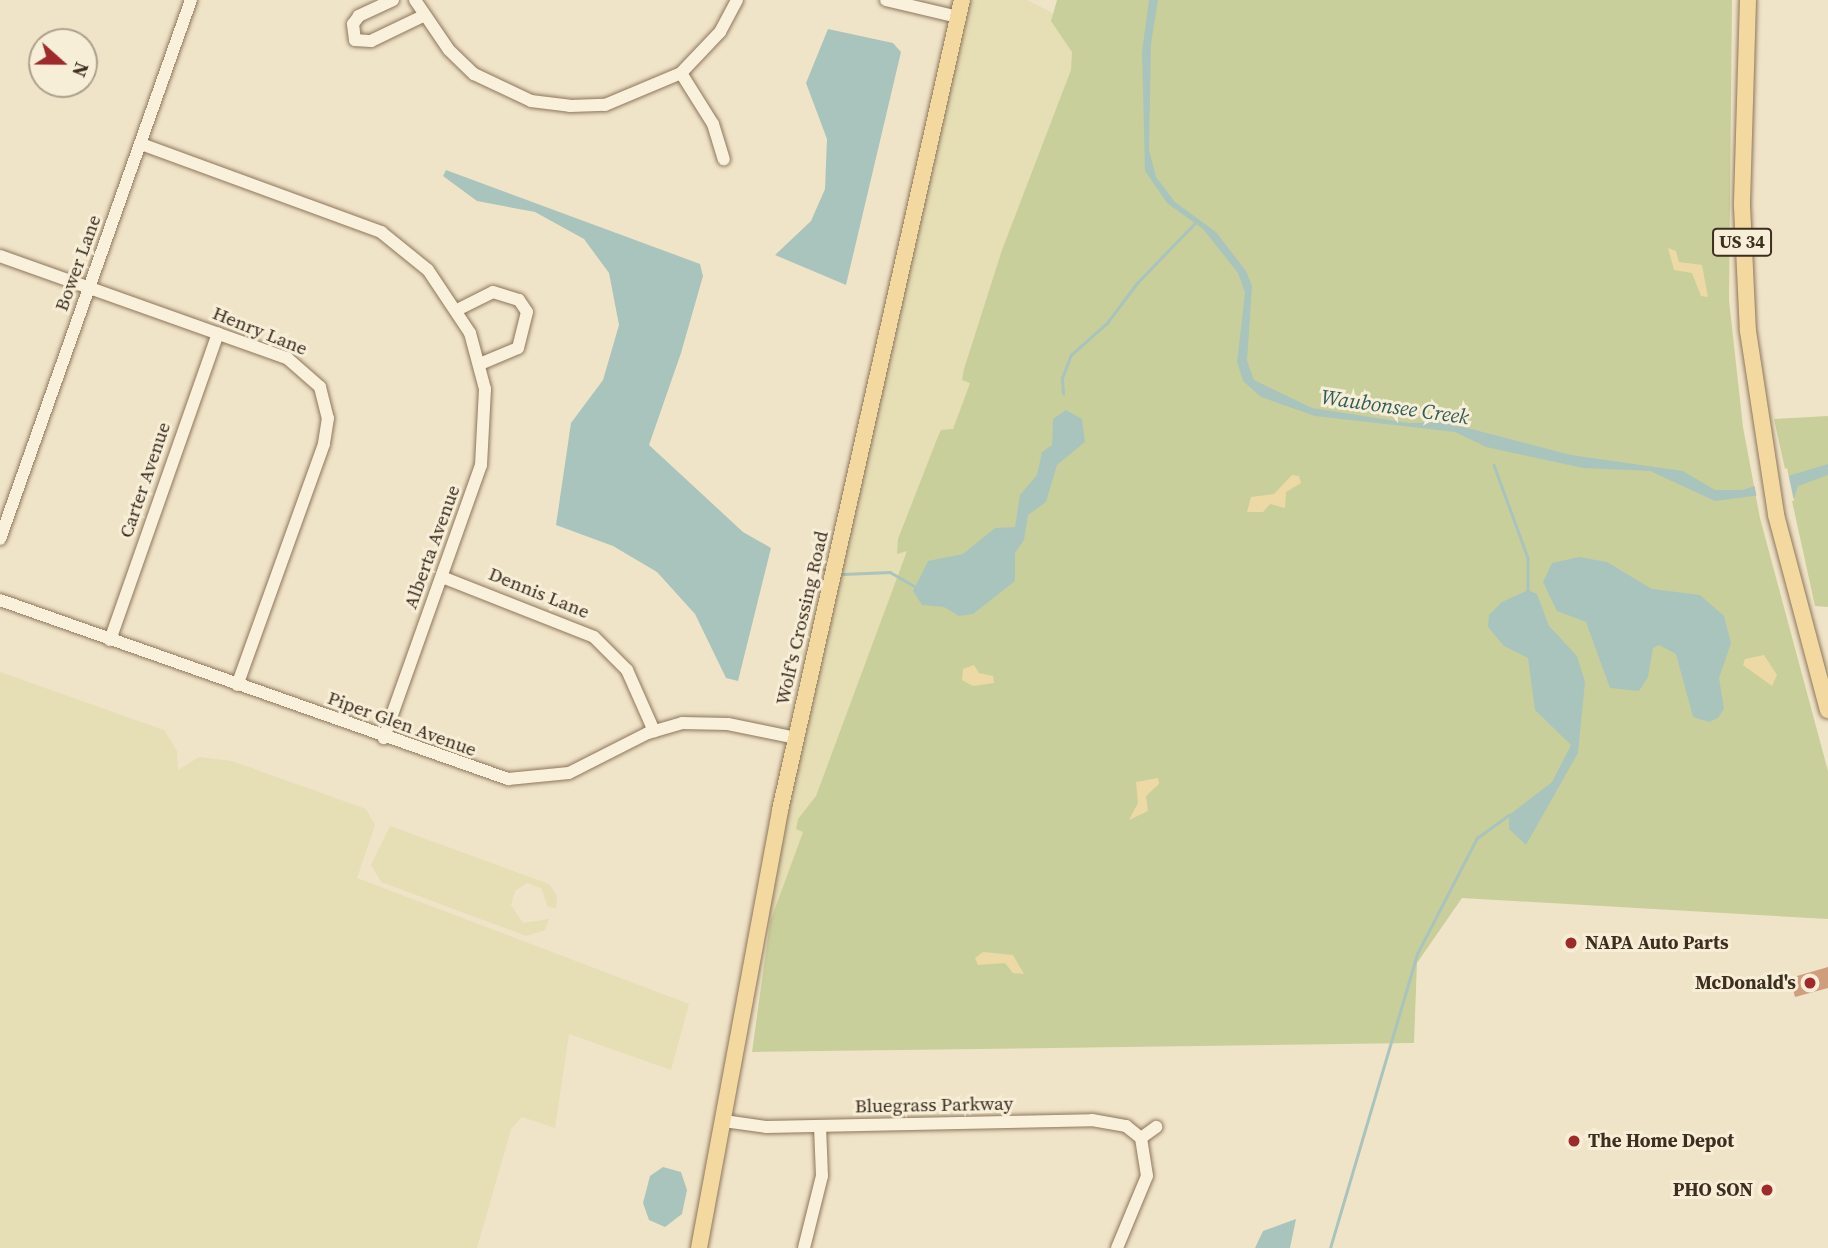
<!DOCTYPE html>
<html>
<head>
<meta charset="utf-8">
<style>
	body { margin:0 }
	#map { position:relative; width:1828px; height:1248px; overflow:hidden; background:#f0e4c8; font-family:"Source Serif 4",serif }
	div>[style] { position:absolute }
	.farmland>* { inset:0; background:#e6deb5 }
	.green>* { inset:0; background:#c9cf9b }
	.sand>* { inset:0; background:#ecd9a5 }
	.water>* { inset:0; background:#a9c4bc }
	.pier>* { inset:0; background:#f0e4c8 }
	.stream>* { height:2.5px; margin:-1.25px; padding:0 1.25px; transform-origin:1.25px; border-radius:1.25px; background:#a9c4bc }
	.building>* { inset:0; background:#cf9f7d }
	.roads { filter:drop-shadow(0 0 2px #8d765c) drop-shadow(0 0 2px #8d765c) }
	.minor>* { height:12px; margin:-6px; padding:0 6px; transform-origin:6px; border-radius:6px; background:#faf1dc }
	.major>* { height:16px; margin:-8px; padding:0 8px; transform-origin:8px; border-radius:8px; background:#f3d9a0 }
	.dots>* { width:19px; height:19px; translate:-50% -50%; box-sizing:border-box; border:4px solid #f7eed8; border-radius:50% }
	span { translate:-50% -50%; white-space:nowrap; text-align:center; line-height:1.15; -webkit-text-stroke:6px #f7eed8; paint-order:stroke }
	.shield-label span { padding:2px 5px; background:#f7eed8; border:2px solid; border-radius:5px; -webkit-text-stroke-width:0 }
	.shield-label { font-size:18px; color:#3d2e20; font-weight:700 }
	.street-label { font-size:19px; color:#3d2e20 }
	.poi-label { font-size:19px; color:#3d2e20; font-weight:700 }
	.left { translate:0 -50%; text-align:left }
	.right { translate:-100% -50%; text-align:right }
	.water-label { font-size:21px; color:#2f5d5a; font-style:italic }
	.north { position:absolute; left:28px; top:28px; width:70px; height:70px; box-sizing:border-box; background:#f7eed8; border:2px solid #ada18e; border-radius:50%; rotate:111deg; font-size:19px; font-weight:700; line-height:28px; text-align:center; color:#3d2e20 }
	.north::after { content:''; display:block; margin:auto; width:24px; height:32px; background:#9e2a2b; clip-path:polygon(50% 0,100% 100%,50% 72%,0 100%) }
</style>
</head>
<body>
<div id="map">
	<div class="farmland">
		<div style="clip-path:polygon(968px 0,1027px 0,1099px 36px,770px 922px,762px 920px)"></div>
		<div style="clip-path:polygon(0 672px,164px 730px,177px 751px,178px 770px,199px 757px,232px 761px,366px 809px,375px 825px,357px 878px,689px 1004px,671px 1070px,569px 1034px,555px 1128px,522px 1117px,511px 1129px,477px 1248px,0 1248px)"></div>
		<div style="clip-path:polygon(390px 826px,549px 884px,557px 896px,556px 908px,548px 907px,541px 888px,527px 883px,515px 891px,511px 905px,523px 923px,549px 919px,545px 930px,526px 936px,381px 882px,371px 865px)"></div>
	</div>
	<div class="green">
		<div style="clip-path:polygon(1057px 0,1732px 0,1729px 300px,1743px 427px,1760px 518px,1828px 771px,1828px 919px,1462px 898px,1417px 963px,1414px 1043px,752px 1052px,770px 922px,803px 832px,796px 829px,798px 819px,816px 796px,907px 551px,897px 554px,898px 539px,937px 439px,941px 430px,953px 429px,970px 383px,962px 380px,964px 369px,1002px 250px,1071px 70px,1072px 52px,1051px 21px)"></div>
		<div style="clip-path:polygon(1828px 416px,1828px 607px,1815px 606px,1774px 419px)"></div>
	</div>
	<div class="sand">
		<div style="clip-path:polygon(1668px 248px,1676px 251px,1679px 262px,1702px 265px,1708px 297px,1701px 296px,1692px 273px,1674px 270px)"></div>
		<div style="clip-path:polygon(1292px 475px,1299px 476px,1301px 483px,1286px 492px,1285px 508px,1270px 504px,1263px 512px,1247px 512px,1251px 497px,1274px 494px)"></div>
		<div style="clip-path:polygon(1764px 655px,1777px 675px,1772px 686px,1743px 665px,1745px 659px)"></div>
		<div style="clip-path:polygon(974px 665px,979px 673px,993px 676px,994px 683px,973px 686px,962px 680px,963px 669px)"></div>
		<div style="clip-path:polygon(1158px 778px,1159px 784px,1146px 796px,1148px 811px,1129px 820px,1138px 803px,1136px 782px)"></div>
		<div style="clip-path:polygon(983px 952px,1013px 955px,1024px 974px,1013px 973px,1005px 963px,978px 965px,975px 958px)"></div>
	</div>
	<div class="water">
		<div style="clip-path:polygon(1149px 0,1158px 0,1151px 44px,1149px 150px,1156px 177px,1175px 202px,1216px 232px,1246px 271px,1252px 286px,1247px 361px,1254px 380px,1312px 408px,1409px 423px,1444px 422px,1571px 455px,1683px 471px,1715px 490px,1742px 490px,1828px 464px,1828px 475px,1798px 486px,1794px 498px,1769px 494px,1715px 501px,1650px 471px,1583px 468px,1486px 447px,1455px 432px,1315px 416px,1261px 397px,1243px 381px,1237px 362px,1245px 293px,1238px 273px,1203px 229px,1167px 203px,1145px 171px,1142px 52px)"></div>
		<div style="clip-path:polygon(828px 29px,893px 43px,901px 52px,846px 285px,775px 255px,811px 221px,825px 189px,827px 139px,806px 83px)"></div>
		<div style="clip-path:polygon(446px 170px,700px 264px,703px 276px,681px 353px,649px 445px,743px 532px,771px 548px,738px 681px,726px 678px,695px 614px,657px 572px,613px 546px,556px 525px,571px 423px,603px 380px,619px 325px,609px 273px,584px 239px,535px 212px,477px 201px,443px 176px)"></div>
		<div style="clip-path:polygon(1066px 410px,1082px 419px,1085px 442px,1057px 465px,1046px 502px,1028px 515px,1024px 540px,1015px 553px,1015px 581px,973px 614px,959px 616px,944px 607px,922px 605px,913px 591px,928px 561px,963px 554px,995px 528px,1015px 527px,1020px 495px,1037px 475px,1042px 452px,1052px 445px,1053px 419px)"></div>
		<div style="clip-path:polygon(1579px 557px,1607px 562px,1652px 589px,1700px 595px,1724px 616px,1731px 643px,1719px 678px,1724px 709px,1718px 718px,1709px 722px,1693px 717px,1676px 654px,1659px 645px,1653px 648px,1648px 677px,1639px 691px,1610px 688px,1586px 622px,1557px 611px,1543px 582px,1552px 563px)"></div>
		<div style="clip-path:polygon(1528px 590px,1537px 594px,1549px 626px,1577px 656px,1585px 682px,1578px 753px,1526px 845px,1509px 829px,1509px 815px,1552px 782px,1571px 745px,1535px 710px,1528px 658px,1504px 646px,1488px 627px,1489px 615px,1502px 602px)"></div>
		<div style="clip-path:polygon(663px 1167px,681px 1172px,687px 1190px,682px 1214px,665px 1227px,649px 1220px,643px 1203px,650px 1176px)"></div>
		<div style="clip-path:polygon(1296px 1219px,1290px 1248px,1255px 1248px,1263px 1231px)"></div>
	</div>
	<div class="pier">
		<div style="clip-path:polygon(1787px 468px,1794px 501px,1757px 499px,1754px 482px)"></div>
	</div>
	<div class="stream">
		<div style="left:1063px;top:394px;width:16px;rotate:-94deg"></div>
		<div style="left:1062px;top:378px;width:25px;rotate:-69deg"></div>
		<div style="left:1071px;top:355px;width:48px;rotate:-41.6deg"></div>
		<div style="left:1107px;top:323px;width:50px;rotate:-53.1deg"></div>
		<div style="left:1137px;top:283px;width:85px;rotate:-46deg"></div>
		<div style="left:1494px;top:465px;width:99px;rotate:69.9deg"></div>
		<div style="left:1528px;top:558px;width:32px;rotate:90deg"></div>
		<div style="left:818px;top:567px;width:9px;rotate:21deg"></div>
		<div style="left:843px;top:574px;width:47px;rotate:-2.4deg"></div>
		<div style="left:890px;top:572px;width:28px;rotate:30deg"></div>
		<div style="left:1330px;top:1248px;width:307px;rotate:-73.5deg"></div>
		<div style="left:1417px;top:954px;width:131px;rotate:-62.7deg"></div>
		<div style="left:1477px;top:838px;width:39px;rotate:-36deg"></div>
	</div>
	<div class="building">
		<div style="clip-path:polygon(1828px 967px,1828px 988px,1795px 997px,1790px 978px)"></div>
	</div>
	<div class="roads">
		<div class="minor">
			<div style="left:393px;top:0;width:38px;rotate:155deg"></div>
			<div style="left:359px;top:16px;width:10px;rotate:127deg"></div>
			<div style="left:353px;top:24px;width:16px;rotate:83deg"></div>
			<div style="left:355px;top:40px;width:16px;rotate:4deg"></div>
			<div style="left:371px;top:41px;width:58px;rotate:-25.7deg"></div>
			<div style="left:415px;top:0;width:60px;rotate:55.8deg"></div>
			<div style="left:449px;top:50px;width:35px;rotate:44deg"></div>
			<div style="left:474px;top:74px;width:63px;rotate:25.3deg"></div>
			<div style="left:531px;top:101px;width:39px;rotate:7deg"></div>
			<div style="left:570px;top:106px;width:35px;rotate:-2deg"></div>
			<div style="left:605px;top:105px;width:82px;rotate:-22.8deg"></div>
			<div style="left:681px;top:73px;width:57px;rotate:-46.4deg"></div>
			<div style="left:720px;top:32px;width:36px;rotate:-62deg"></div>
			<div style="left:886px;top:0;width:74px;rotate:13.3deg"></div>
			<div style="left:681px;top:73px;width:60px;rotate:57.9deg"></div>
			<div style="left:713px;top:124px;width:37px;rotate:73deg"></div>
			<div style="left:141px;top:144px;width:256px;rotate:20.1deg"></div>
			<div style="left:381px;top:232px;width:60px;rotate:39deg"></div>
			<div style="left:428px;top:270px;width:76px;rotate:56.3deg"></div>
			<div style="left:470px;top:333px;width:58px;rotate:75deg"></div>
			<div style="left:485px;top:389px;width:76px;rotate:93deg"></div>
			<div style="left:481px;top:465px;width:290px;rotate:109.6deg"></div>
			<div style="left:0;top:256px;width:305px;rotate:19.6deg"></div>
			<div style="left:287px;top:358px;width:44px;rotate:41.3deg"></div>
			<div style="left:320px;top:387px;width:32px;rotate:76deg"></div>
			<div style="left:328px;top:418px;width:26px;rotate:99deg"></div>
			<div style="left:324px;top:444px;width:256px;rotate:109.8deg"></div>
			<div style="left:457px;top:310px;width:40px;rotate:-26.6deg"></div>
			<div style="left:493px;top:292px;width:27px;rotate:17deg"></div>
			<div style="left:519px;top:300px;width:14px;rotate:56deg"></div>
			<div style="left:527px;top:312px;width:37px;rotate:104deg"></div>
			<div style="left:518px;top:348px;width:41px;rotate:157.2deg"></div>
			<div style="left:0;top:539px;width:572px;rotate:-70.49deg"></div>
			<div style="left:442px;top:577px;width:163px;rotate:21.5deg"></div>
			<div style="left:594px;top:637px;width:47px;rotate:45deg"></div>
			<div style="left:627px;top:670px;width:67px;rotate:66.1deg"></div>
			<div style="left:0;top:600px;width:539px;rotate:19.41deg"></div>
			<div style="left:508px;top:779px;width:61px;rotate:-5.6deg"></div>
			<div style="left:569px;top:773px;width:89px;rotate:-26.9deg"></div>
			<div style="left:648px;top:733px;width:35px;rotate:-16deg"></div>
			<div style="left:682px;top:723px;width:46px;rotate:1.2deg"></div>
			<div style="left:728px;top:724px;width:69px;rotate:11.6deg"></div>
			<div style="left:110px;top:640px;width:325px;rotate:-70.6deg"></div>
			<div style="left:724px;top:1121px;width:42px;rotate:8.1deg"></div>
			<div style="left:766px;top:1127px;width:326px;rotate:-1.2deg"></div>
			<div style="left:1092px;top:1120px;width:35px;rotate:10deg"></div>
			<div style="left:1126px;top:1126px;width:19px;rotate:39deg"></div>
			<div style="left:1141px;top:1138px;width:38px;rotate:81deg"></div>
			<div style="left:1147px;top:1176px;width:78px;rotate:112.6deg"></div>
			<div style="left:1141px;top:1138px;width:19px;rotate:-36deg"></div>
			<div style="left:804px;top:1248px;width:74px;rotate:-76deg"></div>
			<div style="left:822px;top:1176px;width:49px;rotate:-92.3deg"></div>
		</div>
		<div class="major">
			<div style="left:1748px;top:0;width:206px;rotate:91.7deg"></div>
			<div style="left:1742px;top:206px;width:125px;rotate:87.3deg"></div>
			<div style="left:1748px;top:331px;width:186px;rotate:81.3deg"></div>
			<div style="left:1776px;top:515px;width:202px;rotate:75.1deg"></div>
			<div style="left:699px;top:1248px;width:445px;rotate:-79.5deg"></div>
			<div style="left:780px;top:810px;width:830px;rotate:-77.34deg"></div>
		</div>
	</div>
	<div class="dots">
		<div style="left:1571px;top:943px;background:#9e2a2b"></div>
		<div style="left:1810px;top:983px;background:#9e2a2b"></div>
		<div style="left:1574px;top:1141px;background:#9e2a2b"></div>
		<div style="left:1767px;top:1190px;background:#9e2a2b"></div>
	</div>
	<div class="shield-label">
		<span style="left:1742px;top:242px">US 34</span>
	</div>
	<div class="street-label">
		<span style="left:78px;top:263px;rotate:-70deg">Bower Lane</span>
		<span style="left:260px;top:331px;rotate:22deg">Henry Lane</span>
		<span style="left:145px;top:480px;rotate:-71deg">Carter Avenue</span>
		<span style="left:432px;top:547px;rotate:-70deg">Alberta Avenue</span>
		<span style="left:539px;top:593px;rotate:22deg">Dennis Lane</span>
		<span style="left:802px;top:618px;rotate:-77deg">Wolf's Crossing Road</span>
		<span style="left:402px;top:724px;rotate:20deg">Piper Glen Avenue</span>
		<span style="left:934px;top:1105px;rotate:-1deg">Bluegrass Parkway</span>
	</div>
	<div class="poi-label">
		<span class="left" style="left:1585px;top:943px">NAPA Auto Parts</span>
		<span class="right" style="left:1796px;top:983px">McDonald's</span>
		<span class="left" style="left:1588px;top:1141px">The Home Depot</span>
		<span class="right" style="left:1753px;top:1190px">PHO SON</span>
	</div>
	<div class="water-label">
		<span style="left:1395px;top:407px;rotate:8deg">Waubonsee Creek</span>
	</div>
	<div class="north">N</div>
</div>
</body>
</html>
